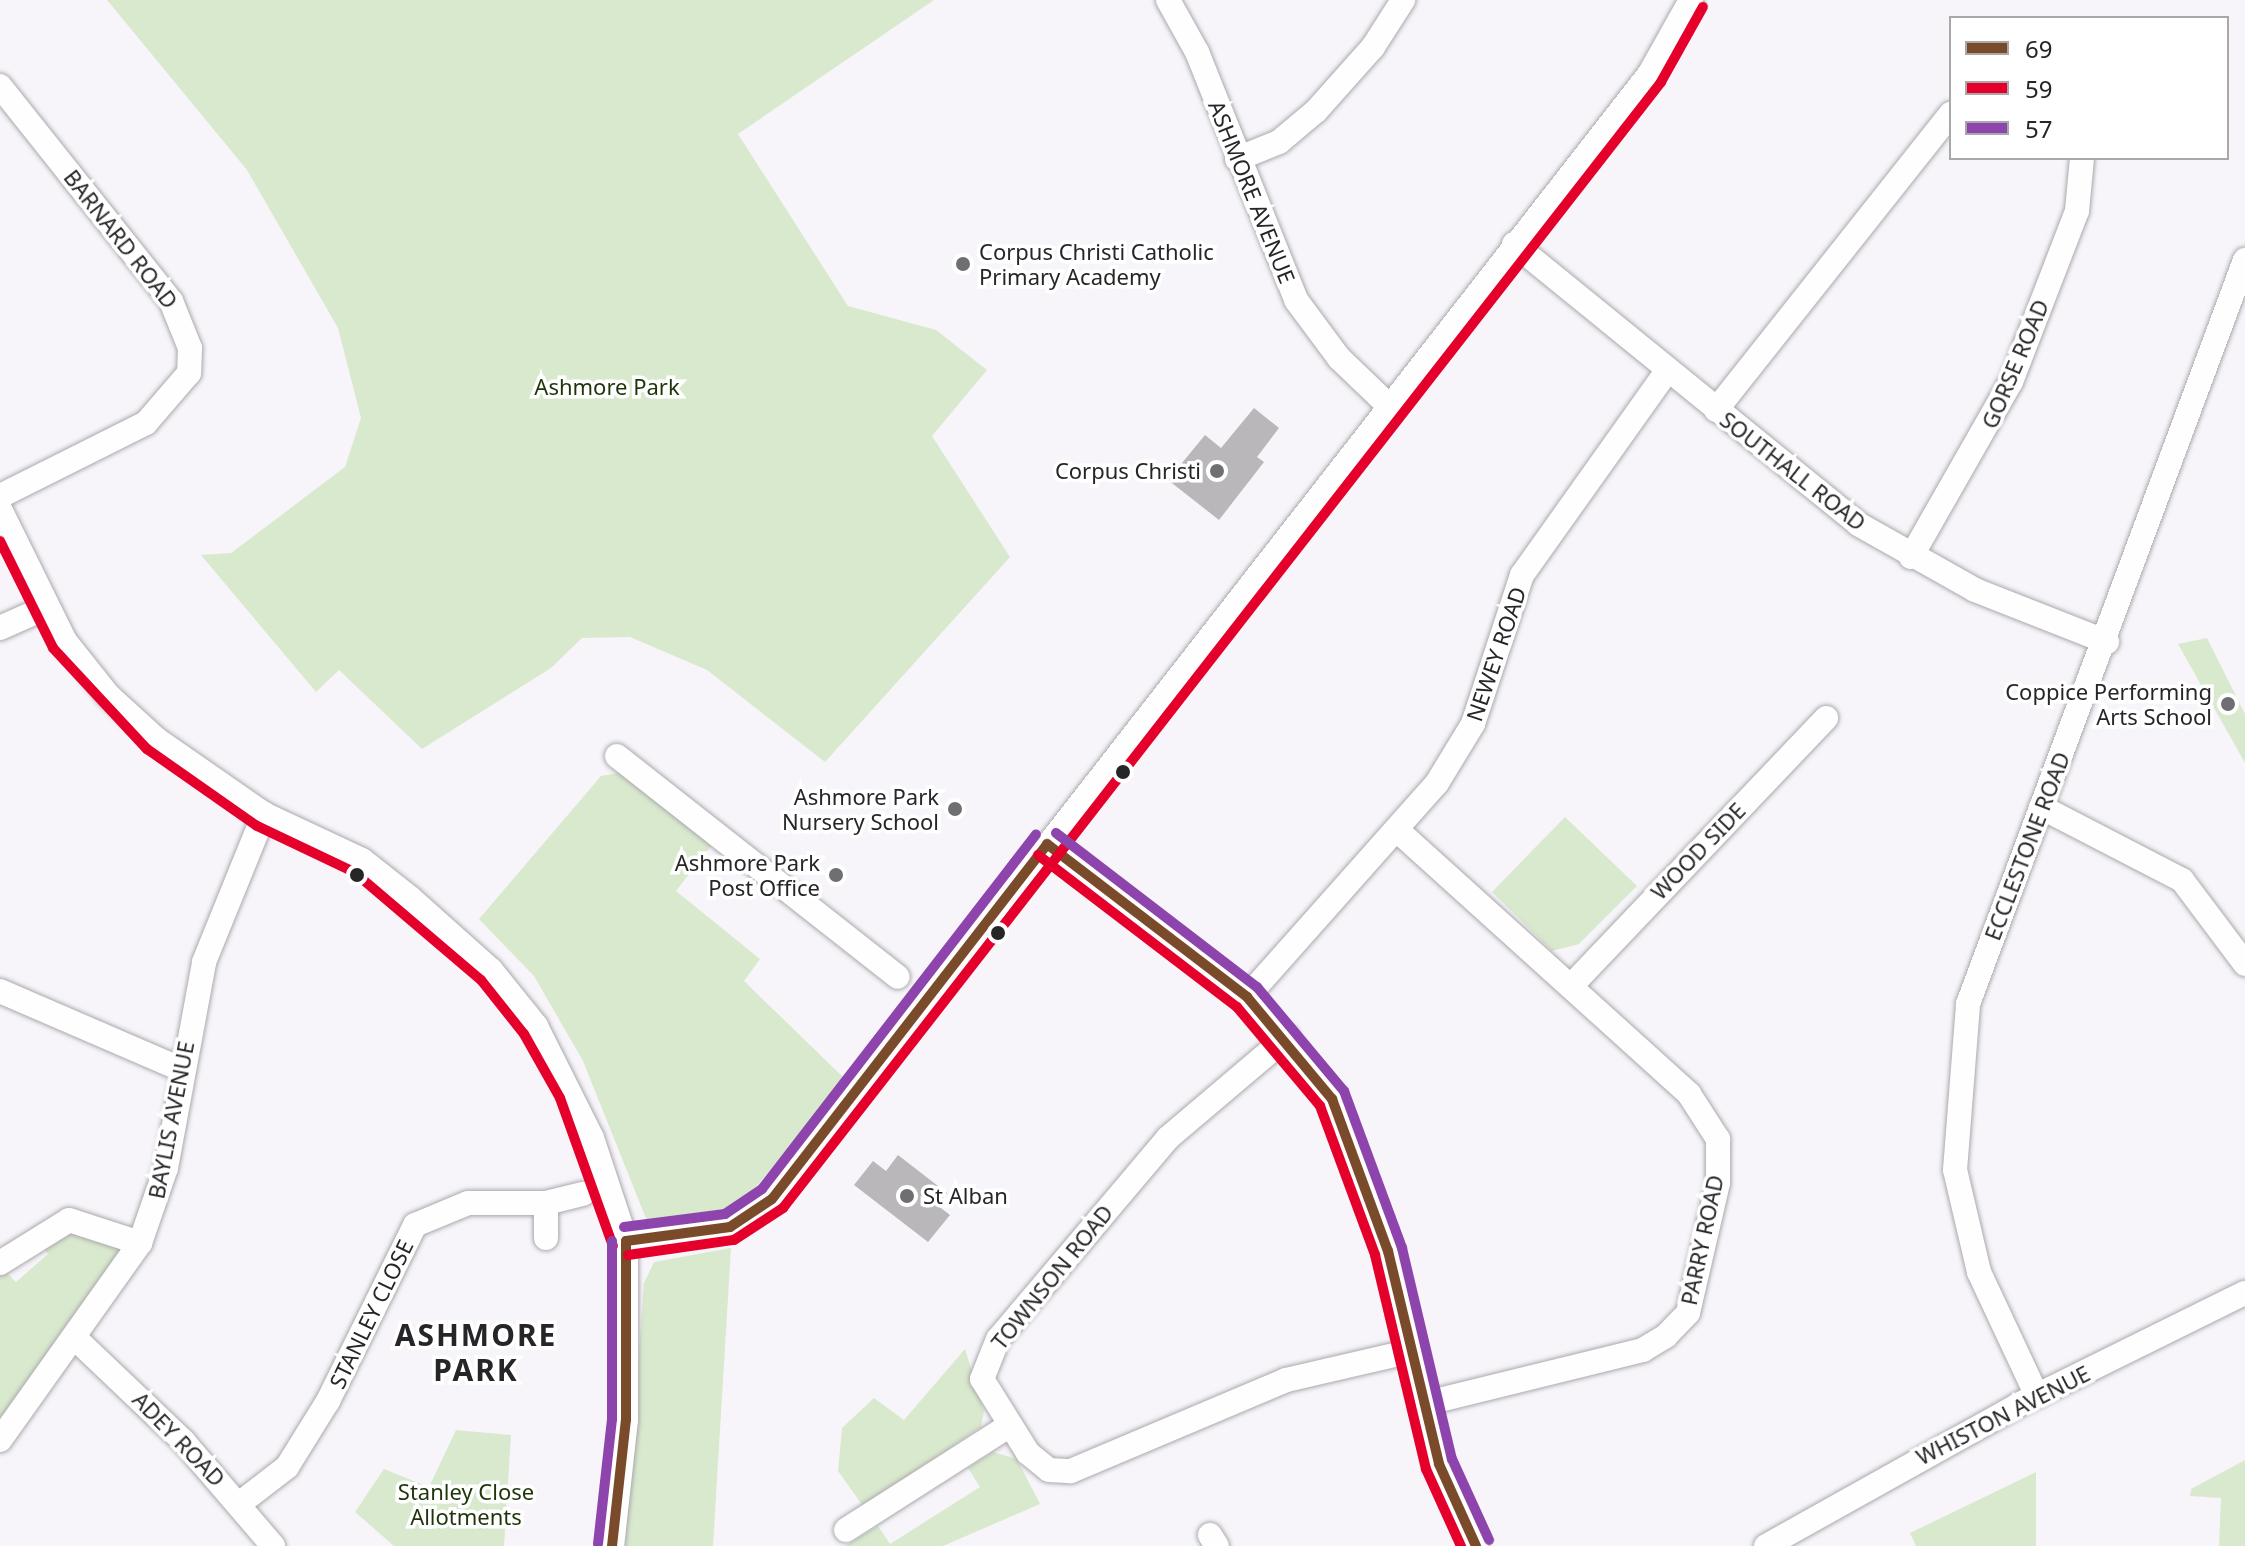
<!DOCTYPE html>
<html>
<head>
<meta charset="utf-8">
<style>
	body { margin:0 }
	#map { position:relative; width:2245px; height:1546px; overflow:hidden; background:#f7f5fa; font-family:"Noto Sans",sans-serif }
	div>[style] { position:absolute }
	.green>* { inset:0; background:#d9e9ce }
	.building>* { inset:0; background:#b9b7ba }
	.roads { filter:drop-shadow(0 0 2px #aaa9ac) drop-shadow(0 0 2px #aaa9ac) }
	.minor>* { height:24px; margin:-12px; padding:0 12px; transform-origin:12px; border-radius:12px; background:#fefefe }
	.bus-1>* { height:10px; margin:-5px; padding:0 5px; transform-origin:5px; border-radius:5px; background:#7a4b2a }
	.bus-2>* { height:10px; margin:-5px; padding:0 5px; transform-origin:5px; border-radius:5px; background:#e4002b }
	.bus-3>* { height:10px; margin:-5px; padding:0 5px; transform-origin:5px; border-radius:5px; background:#8e44ad }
	.dots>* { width:22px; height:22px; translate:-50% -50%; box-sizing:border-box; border:4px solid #fff; border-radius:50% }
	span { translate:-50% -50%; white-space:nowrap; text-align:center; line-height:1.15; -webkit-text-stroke:7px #fff; paint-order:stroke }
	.street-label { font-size:22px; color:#262528 }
	.poi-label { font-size:22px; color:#262528 }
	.left { translate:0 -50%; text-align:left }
	.right { translate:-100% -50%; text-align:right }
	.park-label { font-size:22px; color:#1e3509 }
	.district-label { font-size:30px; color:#262528; font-weight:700; letter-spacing:2px }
	.legend { position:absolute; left:1949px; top:16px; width:280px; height:144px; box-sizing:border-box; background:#fff; border:2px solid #a8a8a9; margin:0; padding:10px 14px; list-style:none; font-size:24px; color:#262528 }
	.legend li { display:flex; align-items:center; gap:16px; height:40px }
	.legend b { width:40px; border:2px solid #a8a8a9 }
</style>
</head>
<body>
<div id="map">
	<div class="green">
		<div style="clip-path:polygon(107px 0,934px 0,738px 134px,848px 306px,936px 330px,987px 370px,932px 436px,1010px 557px,825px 762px,707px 670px,630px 637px,582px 638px,551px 668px,422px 749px,339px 670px,316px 692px,201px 555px,231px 553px,345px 467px,361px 418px,338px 328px,247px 170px)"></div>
		<div style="clip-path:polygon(2207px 638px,2245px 714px,2245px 763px,2178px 644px)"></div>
		<div style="clip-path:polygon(624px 772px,715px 841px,676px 891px,760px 959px,744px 981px,844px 1078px,753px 1191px,724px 1214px,649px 1226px,583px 1061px,534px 976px,479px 919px,601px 776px)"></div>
		<div style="clip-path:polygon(1565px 817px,1637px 886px,1579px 944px,1552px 951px,1492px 892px)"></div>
		<div style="clip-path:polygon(61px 1228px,125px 1247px,0 1420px,0 1275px,4px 1270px,16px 1282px,48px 1254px,37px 1241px)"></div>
		<div style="clip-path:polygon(731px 1248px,713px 1546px,625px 1546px,644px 1283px,654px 1262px)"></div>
		<div style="clip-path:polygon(965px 1349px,984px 1411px,981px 1427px,863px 1506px,838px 1471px,842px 1428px,874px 1398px,904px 1420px)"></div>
		<div style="clip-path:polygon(456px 1430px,511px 1435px,504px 1546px,394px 1546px,355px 1512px,384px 1469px,429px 1487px)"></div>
		<div style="clip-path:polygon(993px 1452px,1017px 1459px,1040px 1504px,943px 1546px,845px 1546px,878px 1526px,890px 1544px,980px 1487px,968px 1468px)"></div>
		<div style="clip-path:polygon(2245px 1460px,2245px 1546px,2219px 1546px,2221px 1498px,2190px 1496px,2191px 1489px)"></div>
		<div style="clip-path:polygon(2036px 1472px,2036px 1546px,1916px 1546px,1910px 1533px)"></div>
	</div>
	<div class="building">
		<div style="clip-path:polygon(1254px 408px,1279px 428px,1257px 457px,1264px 462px,1219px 520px,1168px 480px,1205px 435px,1221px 448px)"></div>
		<div style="clip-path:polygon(898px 1155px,947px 1193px,937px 1205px,950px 1215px,928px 1242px,854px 1185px,873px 1161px,886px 1171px)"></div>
	</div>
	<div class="roads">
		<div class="minor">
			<div style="left:1168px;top:0;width:60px;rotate:60.9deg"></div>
			<div style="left:1197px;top:52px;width:267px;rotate:68.2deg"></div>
			<div style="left:1296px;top:300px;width:72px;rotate:53.4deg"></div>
			<div style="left:1339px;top:358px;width:69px;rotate:43.8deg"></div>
			<div style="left:0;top:86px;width:275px;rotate:51.5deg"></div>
			<div style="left:171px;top:301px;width:51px;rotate:68deg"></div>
			<div style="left:190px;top:348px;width:25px;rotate:92deg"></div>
			<div style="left:189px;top:373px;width:66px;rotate:130.7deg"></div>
			<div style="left:146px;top:423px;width:163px;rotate:153.4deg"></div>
			<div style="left:1237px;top:159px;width:45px;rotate:-22deg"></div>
			<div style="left:1279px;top:142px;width:48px;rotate:-40deg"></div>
			<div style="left:1316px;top:111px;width:86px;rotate:-48.3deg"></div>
			<div style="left:1373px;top:47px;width:56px;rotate:-57.4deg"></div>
			<div style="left:1514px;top:244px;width:444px;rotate:39.1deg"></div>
			<div style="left:1858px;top:524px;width:134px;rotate:29.4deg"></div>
			<div style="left:1975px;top:590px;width:142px;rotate:21.5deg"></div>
			<div style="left:1716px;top:410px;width:378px;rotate:-51.6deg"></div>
			<div style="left:0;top:509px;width:147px;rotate:63.8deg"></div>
			<div style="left:65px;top:641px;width:69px;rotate:51.5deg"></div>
			<div style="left:108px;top:695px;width:65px;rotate:42.5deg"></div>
			<div style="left:156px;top:739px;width:131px;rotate:34.8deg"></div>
			<div style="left:264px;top:814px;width:108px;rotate:25.1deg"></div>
			<div style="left:362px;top:860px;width:60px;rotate:38.2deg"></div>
			<div style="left:409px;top:897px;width:110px;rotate:41.7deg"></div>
			<div style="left:491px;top:970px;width:72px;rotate:51.2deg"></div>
			<div style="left:536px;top:1026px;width:125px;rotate:63.4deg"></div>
			<div style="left:592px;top:1138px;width:108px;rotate:71.7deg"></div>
			<div style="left:626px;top:1241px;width:179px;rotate:90deg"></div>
			<div style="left:626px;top:1420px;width:127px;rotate:96.3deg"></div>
			<div style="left:1911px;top:557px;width:202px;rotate:-60.3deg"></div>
			<div style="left:2011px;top:382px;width:183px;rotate:-68.9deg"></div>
			<div style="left:2077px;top:211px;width:53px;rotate:-84.6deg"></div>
			<div style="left:0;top:628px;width:51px;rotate:-24.1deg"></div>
			<div style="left:617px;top:756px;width:357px;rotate:38.2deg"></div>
			<div style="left:2041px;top:807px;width:159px;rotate:27.4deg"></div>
			<div style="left:2182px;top:880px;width:105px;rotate:53.1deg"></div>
			<div style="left:1397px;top:830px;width:394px;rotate:42.1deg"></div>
			<div style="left:1689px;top:1094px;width:54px;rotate:57.2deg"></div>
			<div style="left:1718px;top:1139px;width:44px;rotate:90deg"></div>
			<div style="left:1718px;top:1183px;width:133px;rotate:103deg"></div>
			<div style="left:1688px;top:1313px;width:32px;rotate:134deg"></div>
			<div style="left:1666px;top:1336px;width:27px;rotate:149deg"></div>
			<div style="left:1643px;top:1350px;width:227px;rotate:166.2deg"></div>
			<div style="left:1047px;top:844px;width:252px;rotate:37.4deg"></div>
			<div style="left:1247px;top:997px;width:133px;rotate:50.2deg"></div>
			<div style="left:1332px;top:1099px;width:162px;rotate:69.8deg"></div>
			<div style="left:1388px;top:1251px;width:219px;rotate:76.5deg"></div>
			<div style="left:1439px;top:1464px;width:90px;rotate:65.7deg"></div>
			<div style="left:1571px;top:986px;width:370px;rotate:-46.4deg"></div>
			<div style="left:0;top:991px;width:196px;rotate:23.4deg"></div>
			<div style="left:1247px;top:997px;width:286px;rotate:-48.4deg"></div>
			<div style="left:1437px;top:783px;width:69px;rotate:-58.6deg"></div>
			<div style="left:1473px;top:724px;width:157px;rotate:-71.8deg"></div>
			<div style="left:1522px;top:575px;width:250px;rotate:-54.6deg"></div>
			<div style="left:1287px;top:1037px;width:156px;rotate:139.7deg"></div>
			<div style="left:1168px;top:1138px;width:263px;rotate:130.2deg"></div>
			<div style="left:998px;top:1339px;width:43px;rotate:111.8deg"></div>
			<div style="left:982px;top:1379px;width:87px;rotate:58.1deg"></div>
			<div style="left:1028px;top:1453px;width:27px;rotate:39deg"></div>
			<div style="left:1049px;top:1470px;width:22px;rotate:3deg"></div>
			<div style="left:1071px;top:1471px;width:233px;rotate:-22.9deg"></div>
			<div style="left:1286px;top:1380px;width:129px;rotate:-13deg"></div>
			<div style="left:546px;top:1238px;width:35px;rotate:-90deg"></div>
			<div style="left:626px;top:1241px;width:105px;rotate:-7.7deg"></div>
			<div style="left:730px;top:1227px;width:50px;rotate:-33.7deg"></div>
			<div style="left:772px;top:1199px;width:1428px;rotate:-52.05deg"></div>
			<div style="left:1650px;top:73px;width:84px;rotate:-60.7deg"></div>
			<div style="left:0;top:1263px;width:81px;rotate:-31.9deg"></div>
			<div style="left:69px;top:1220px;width:75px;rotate:17.9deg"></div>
			<div style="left:77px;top:1340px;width:148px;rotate:43.6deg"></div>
			<div style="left:184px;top:1442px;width:137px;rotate:49.4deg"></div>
			<div style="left:2037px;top:1396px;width:137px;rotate:-115.1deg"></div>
			<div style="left:1979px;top:1272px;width:105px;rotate:-103.2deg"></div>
			<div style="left:1955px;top:1170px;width:167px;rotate:-85.5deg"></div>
			<div style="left:1968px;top:1004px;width:794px;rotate:-69.58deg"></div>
			<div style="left:0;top:1440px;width:242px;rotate:-54.6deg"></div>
			<div style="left:140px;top:1243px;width:79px;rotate:-70.9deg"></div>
			<div style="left:166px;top:1168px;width:209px;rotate:-79.5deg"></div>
			<div style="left:204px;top:962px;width:160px;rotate:-67.9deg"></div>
			<div style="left:239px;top:1504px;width:61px;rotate:-37.6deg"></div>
			<div style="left:287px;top:1467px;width:78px;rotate:-58.2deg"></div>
			<div style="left:328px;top:1401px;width:196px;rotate:-63.7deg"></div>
			<div style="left:415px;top:1225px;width:57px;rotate:-22.5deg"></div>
			<div style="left:468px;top:1203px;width:78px"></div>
			<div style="left:546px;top:1203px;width:38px;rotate:-14deg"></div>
			<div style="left:846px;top:1530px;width:191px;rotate:-32.6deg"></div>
			<div style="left:1210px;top:1535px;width:13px;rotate:58deg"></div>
			<div style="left:1766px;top:1546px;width:289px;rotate:-29.2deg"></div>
			<div style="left:2018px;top:1405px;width:253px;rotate:-26.3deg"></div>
		</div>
	</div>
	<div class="bus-1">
		<div style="left:1047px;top:844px;width:252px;rotate:37.4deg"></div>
		<div style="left:1247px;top:997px;width:133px;rotate:50.2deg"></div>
		<div style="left:1332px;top:1099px;width:162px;rotate:69.8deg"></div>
		<div style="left:1388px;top:1251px;width:219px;rotate:76.5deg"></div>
		<div style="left:1439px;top:1464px;width:90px;rotate:65.7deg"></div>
		<div style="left:626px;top:1241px;width:105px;rotate:-7.7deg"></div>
		<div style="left:730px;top:1227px;width:50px;rotate:-33.7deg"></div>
		<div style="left:772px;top:1199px;width:449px;rotate:-52.2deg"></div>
		<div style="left:612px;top:1546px;width:127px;rotate:-83.7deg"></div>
		<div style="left:626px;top:1420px;width:179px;rotate:-90deg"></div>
	</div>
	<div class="bus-2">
		<div style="left:0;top:541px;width:119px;rotate:63.6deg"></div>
		<div style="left:53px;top:648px;width:138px;rotate:47.1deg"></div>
		<div style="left:147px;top:749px;width:134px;rotate:35deg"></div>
		<div style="left:257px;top:826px;width:107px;rotate:25.4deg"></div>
		<div style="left:354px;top:872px;width:167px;rotate:40.4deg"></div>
		<div style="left:481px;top:980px;width:69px;rotate:51.5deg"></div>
		<div style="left:524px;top:1034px;width:73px;rotate:60.6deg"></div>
		<div style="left:560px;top:1098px;width:157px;rotate:70.3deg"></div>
		<div style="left:1038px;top:855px;width:250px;rotate:37.4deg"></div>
		<div style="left:1237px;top:1007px;width:129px;rotate:50deg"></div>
		<div style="left:1320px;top:1106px;width:159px;rotate:69.7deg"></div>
		<div style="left:1375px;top:1255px;width:220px;rotate:76.6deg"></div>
		<div style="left:1426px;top:1469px;width:85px;rotate:65.6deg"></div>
		<div style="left:628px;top:1255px;width:107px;rotate:-8.1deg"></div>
		<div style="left:734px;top:1240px;width:59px;rotate:-33.1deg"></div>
		<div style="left:783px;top:1208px;width:1428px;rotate:-52.05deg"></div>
		<div style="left:1661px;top:82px;width:86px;rotate:-60.8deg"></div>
	</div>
	<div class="bus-3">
		<div style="left:1056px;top:833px;width:253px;rotate:37.5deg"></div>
		<div style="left:1257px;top:987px;width:136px;rotate:50.1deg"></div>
		<div style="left:1344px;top:1091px;width:167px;rotate:69.7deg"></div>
		<div style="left:1402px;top:1248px;width:217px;rotate:76.7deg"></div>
		<div style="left:1452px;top:1459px;width:89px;rotate:65.4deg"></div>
		<div style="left:624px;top:1227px;width:102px;rotate:-7.3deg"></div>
		<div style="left:725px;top:1214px;width:45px;rotate:-34deg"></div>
		<div style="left:762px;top:1189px;width:448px;rotate:-52.3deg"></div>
		<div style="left:598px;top:1544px;width:126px;rotate:-83.6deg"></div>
		<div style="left:612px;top:1419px;width:178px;rotate:-90deg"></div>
	</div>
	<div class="dots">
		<div style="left:963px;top:264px;background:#6f6e72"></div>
		<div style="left:1217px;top:471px;background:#6f6e72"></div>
		<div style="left:2228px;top:704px;background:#6f6e72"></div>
		<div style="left:1123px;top:772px;background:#262528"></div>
		<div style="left:955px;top:809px;background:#6f6e72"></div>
		<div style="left:357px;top:875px;background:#262528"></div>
		<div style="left:836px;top:875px;background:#6f6e72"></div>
		<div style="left:998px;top:933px;background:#262528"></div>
		<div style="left:907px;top:1196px;background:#6f6e72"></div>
	</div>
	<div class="street-label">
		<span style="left:1252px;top:192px;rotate:68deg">ASHMORE AVENUE</span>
		<span style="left:121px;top:239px;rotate:52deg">BARNARD ROAD</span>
		<span style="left:2015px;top:364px;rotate:-67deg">GORSE ROAD</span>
		<span style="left:1793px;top:471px;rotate:38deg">SOUTHALL ROAD</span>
		<span style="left:1496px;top:654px;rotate:-71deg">NEWEY ROAD</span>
		<span style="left:2027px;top:846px;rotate:-69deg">ECCLESTONE ROAD</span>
		<span style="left:1698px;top:851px;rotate:-46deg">WOOD SIDE</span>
		<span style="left:171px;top:1120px;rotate:-79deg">BAYLIS AVENUE</span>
		<span style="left:1702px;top:1240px;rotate:-78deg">PARRY ROAD</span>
		<span style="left:1052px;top:1277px;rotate:-51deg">TOWNSON ROAD</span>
		<span style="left:371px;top:1314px;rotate:-64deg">STANLEY CLOSE</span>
		<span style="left:2003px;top:1415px;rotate:-27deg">WHISTON AVENUE</span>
		<span style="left:179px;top:1439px;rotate:46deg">ADEY ROAD</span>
	</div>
	<div class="poi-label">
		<span class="left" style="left:979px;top:264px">Corpus Christi Catholic<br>Primary Academy</span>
		<span class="right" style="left:1201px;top:471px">Corpus Christi</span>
		<span class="right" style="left:2212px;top:704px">Coppice Performing<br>Arts School</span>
		<span class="right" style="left:939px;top:809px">Ashmore Park<br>Nursery School</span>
		<span class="right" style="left:820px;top:875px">Ashmore Park<br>Post Office</span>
		<span class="left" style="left:923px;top:1196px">St Alban</span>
	</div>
	<div class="park-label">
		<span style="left:607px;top:387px">Ashmore Park</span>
		<span style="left:466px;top:1504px">Stanley Close<br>Allotments</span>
	</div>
	<div class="district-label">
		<span style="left:476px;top:1352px">ASHMORE<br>PARK</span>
	</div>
	<ul class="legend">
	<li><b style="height:10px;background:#7a4b2a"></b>69</li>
	<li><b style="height:10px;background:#e4002b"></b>59</li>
	<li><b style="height:10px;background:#8e44ad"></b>57</li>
	</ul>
</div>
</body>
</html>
